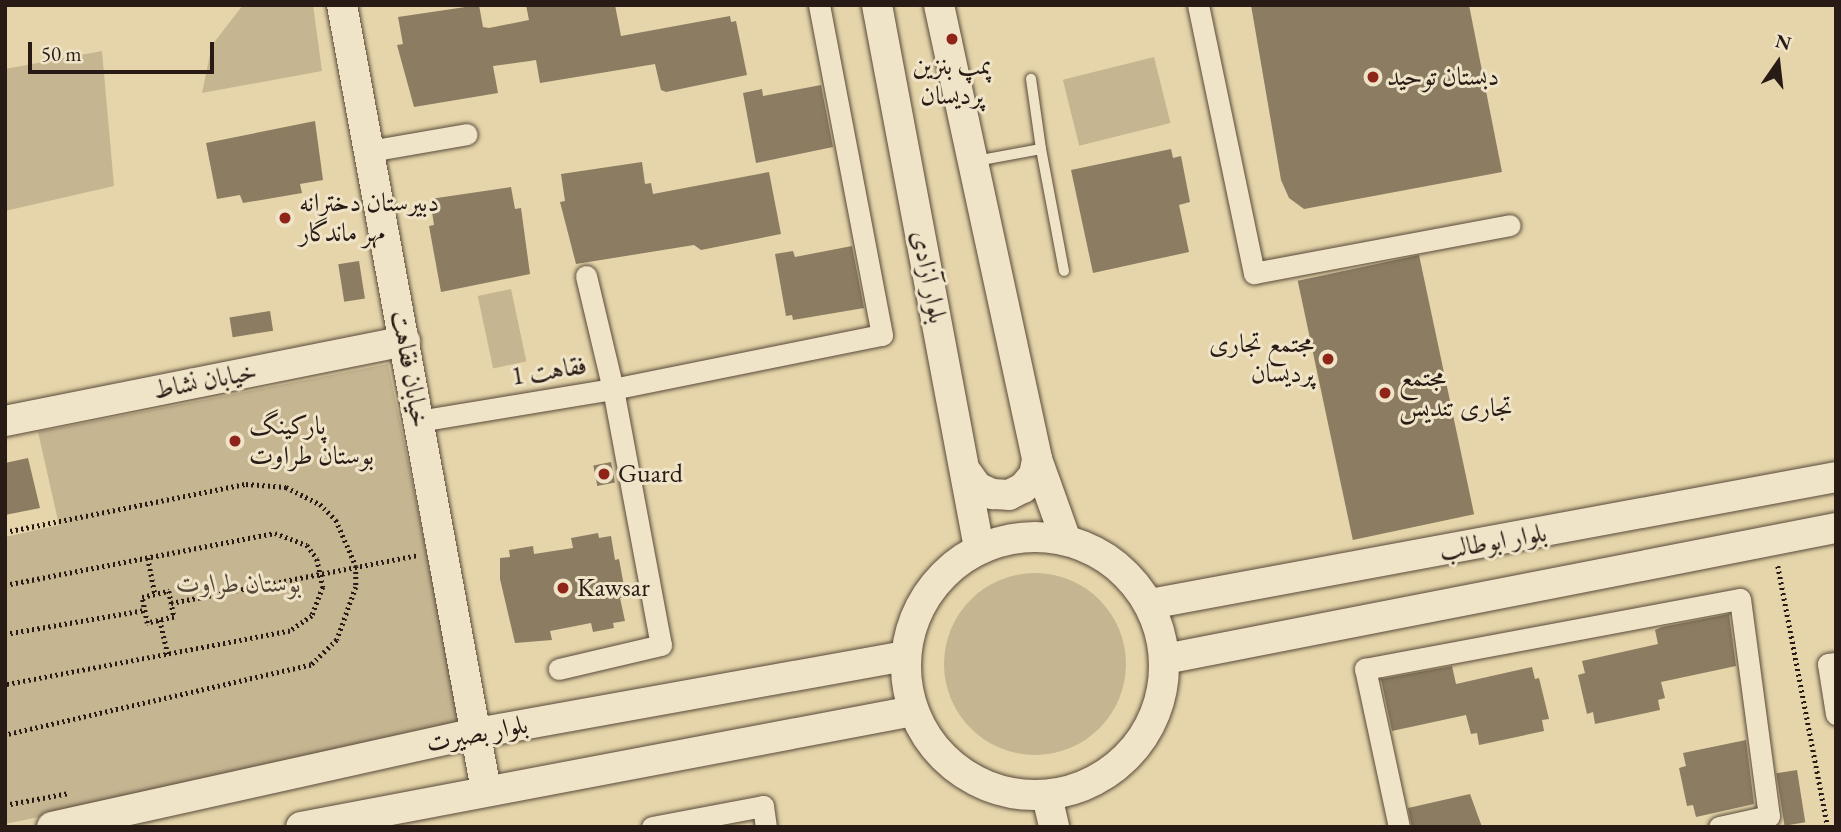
<!DOCTYPE html>
<html>
<head>
<meta charset="utf-8">
<style>
	body { margin:0 }
	#map { position:relative; width:1841px; height:832px; overflow:hidden; background:#e6d5aa; font-family:"EB Garamond",Amiri,serif }
	div>[style] { position:absolute }
	.green>* { inset:0; background:#c6b591; transform-origin:0 0 }
	.round { border-radius:50% }
	.building>* { inset:0; background:#8b7c62; transform-origin:0 0 }
	.path>* { height:4.5px; margin-top:-2.25px; transform-origin:0; background:repeating-linear-gradient(90deg,#281b15 0 2px,transparent 0 5.5px) }
	.roads { filter:drop-shadow(0 0 2px #584a3a) drop-shadow(0 0 2px #584a3a) }
	.lane>* { height:10px; margin:-5px; padding:0 5px; transform-origin:5px; border-radius:5px; background:#efe4c8 }
	.street>* { height:21px; margin:-10.5px; padding:0 10.5px; transform-origin:10.5px; border-radius:10.5px; background:#efe4c8 }
	.secondary>* { height:30px; margin:-15px; padding:0 15px; transform-origin:15px; border-radius:15px; background:#efe4c8 }
	.secondary>.ring { margin:-15px; padding:0; box-sizing:content-box; background:none; border:30px solid #efe4c8; border-radius:50% }
	.dots>* { width:19px; height:19px; translate:-50% -50%; box-sizing:border-box; border:4px solid #efe4c8; border-radius:50% }
	span { translate:-50% -50%; white-space:nowrap; text-align:center; line-height:1.15; -webkit-text-stroke:6px #efe4c8; paint-order:stroke }
	.poi-label { font-size:26px; color:#281b15 }
	.left { translate:0 -50%; text-align:left }
	.right { translate:-100% -50%; text-align:right }
	.street-label { font-size:26px; color:#281b15 }
	.park-label { font-size:26px; color:#57493a; font-style:italic }
	.frame { position:absolute; inset:0; border:7px solid #281b15; pointer-events:none }
	.north { position:absolute; left:1743px; top:28px; width:70px; height:70px; -webkit-text-stroke:5px #efe4c8; paint-order:stroke; rotate:14deg; font-size:19px; font-weight:700; line-height:28px; text-align:center; color:#281b15 }
	.north::after { content:''; display:block; margin:auto; width:24px; height:32px; background:#281b15; clip-path:polygon(50% 0,100% 100%,50% 72%,0 100%) }
	.scale { position:absolute; left:28px; top:42px; width:186px; height:32px; box-sizing:border-box; border:4px solid #281b15; border-top:0; padding-left:9px; font-size:21px; line-height:24px; white-space:nowrap; color:#281b15; -webkit-text-stroke:5px #efe4c8; paint-order:stroke }
</style>
</head>
<body>
<div id="map">
	<div class="green">
		<div style="clip-path:polygon(243px 5px,313px 5px,322px 71px,202px 93px,212px 45px)"></div>
		<div style="clip-path:polygon(102px 51px,114px 186px,5px 211px,5px 69px)"></div>
		<div style="left:1154px;top:57px;width:68px;height:94px;rotate:76deg"></div>
		<div style="left:511px;top:289px;width:74px;height:34px;rotate:78deg"></div>
		<div style="clip-path:polygon(388px 364px,463px 730px,5px 824px,5px 537px,59px 525px,38px 432px)"></div>
		<div class="round" style="left:944px;top:573px;width:182px;height:182px"></div>
	</div>
	<div class="building">
		<div style="clip-path:polygon(479px 5px,483px 27px,489px 28px,529px 20px,526px 5px,615px 5px,621px 36px,730px 16px,731px 22px,736px 21px,747px 75px,666px 92px,661px 90px,655px 64px,540px 83px,536px 60px,530px 61px,493px 66px,498px 93px,414px 107px,397px 45px,403px 44px,398px 17px)"></div>
		<div style="clip-path:polygon(1251px 5px,1469px 5px,1502px 172px,1304px 209px,1289px 198px,1281px 180px)"></div>
		<div style="clip-path:polygon(821px 85px,833px 147px,756px 163px,743px 93px,762px 89px,763px 96px)"></div>
		<div style="clip-path:polygon(315px 121px,323px 180px,300px 184px,302px 193px,243px 203px,240px 195px,217px 199px,206px 143px)"></div>
		<div style="clip-path:polygon(1171px 149px,1173px 158px,1181px 156px,1190px 202px,1179px 205px,1189px 252px,1093px 273px,1071px 170px)"></div>
		<div style="clip-path:polygon(642px 162px,645px 184px,651px 183px,653px 194px,769px 172px,781px 234px,701px 250px,694px 245px,576px 264px,560px 202px,565px 201px,561px 174px)"></div>
		<div style="clip-path:polygon(511px 187px,515px 209px,521px 208px,530px 274px,441px 292px,429px 226px,434px 225px,430px 199px)"></div>
		<div style="clip-path:polygon(852px 246px,864px 308px,793px 320px,792px 315px,786px 316px,775px 254px,793px 251px,795px 257px)"></div>
		<div style="left:1419px;top:255px;width:265px;height:124px;rotate:78deg"></div>
		<div style="left:359px;top:261px;width:38px;height:21px;rotate:81deg"></div>
		<div style="left:270px;top:311px;width:20px;height:41px;rotate:81deg"></div>
		<div style="clip-path:polygon(28px 458px,40px 508px,5px 515px,5px 463px)"></div>
		<div style="left:611px;top:462px;width:21px;height:18px;rotate:79deg"></div>
		<div style="clip-path:polygon(598px 533px,599px 538px,611px 536px,615px 560px,619px 559px,626px 597px,620px 598px,625px 621px,613px 623px,614px 628px,593px 632px,591px 623px,550px 631px,552px 640px,515px 643px,500px 579px,500px 558px,510px 557px,509px 550px,533px 546px,534px 554px,573px 548px,571px 538px)"></div>
		<div style="clip-path:polygon(1729px 614px,1736px 666px,1661px 682px,1665px 698px,1658px 700px,1660px 710px,1595px 724px,1593px 712px,1587px 714px,1578px 675px,1585px 673px,1582px 661px,1658px 644px,1655px 630px,1662px 627px)"></div>
		<div style="clip-path:polygon(1452px 666px,1456px 684px,1532px 667px,1535px 679px,1539px 678px,1549px 719px,1542px 720px,1544px 731px,1479px 745px,1477px 733px,1471px 734px,1466px 715px,1392px 731px,1381px 679px)"></div>
		<div style="clip-path:polygon(1746px 740px,1754px 804px,1696px 817px,1693px 805px,1687px 806px,1679px 768px,1686px 766px,1683px 753px)"></div>
		<div style="left:1797px;top:770px;width:53px;height:21px;rotate:81deg"></div>
		<div style="clip-path:polygon(1470px 794px,1482px 827px,1412px 827px,1408px 808px)"></div>
	</div>
	<div class="path">
		<div style="left:5px;top:532px;width:246px;rotate:-11.3deg"></div>
		<div style="left:246px;top:484px;width:40px;rotate:4.3deg"></div>
		<div style="left:286px;top:487px;width:38px;rotate:27deg"></div>
		<div style="left:320px;top:504px;width:23px;rotate:45deg"></div>
		<div style="left:336px;top:520px;width:50px;rotate:66.5deg"></div>
		<div style="left:356px;top:566px;width:21px;rotate:90deg"></div>
		<div style="left:356px;top:587px;width:56px;rotate:109.7deg"></div>
		<div style="left:337px;top:640px;width:36px;rotate:136deg"></div>
		<div style="left:311px;top:665px;width:314px;rotate:167.1deg"></div>
		<div style="left:148px;top:558px;width:37px;rotate:79deg"></div>
		<div style="left:1778px;top:566px;width:266px;rotate:79.2deg"></div>
		<div style="left:5px;top:585px;width:275px;rotate:-10.9deg"></div>
		<div style="left:275px;top:533px;width:34px;rotate:21deg"></div>
		<div style="left:307px;top:545px;width:17px;rotate:54deg"></div>
		<div style="left:317px;top:559px;width:29px;rotate:78deg"></div>
		<div style="left:323px;top:587px;width:31px;rotate:111deg"></div>
		<div style="left:312px;top:616px;width:27px;rotate:146deg"></div>
		<div style="left:290px;top:631px;width:290px;rotate:169.3deg"></div>
		<div style="left:169px;top:591px;width:26px;rotate:79deg"></div>
		<div style="left:174px;top:617px;width:28px;rotate:167deg"></div>
		<div style="left:147px;top:623px;width:26px;rotate:-101deg"></div>
		<div style="left:142px;top:597px;width:28px;rotate:-13deg"></div>
		<div style="left:171px;top:603px;width:251px;rotate:-11deg"></div>
		<div style="left:160px;top:620px;width:36px;rotate:77deg"></div>
		<div style="left:5px;top:634px;width:142px;rotate:-9.7deg"></div>
		<div style="left:5px;top:805px;width:65px;rotate:-10.6deg"></div>
	</div>
	<div class="roads">
		<div class="lane">
			<div style="left:1041px;top:149px;width:124px;rotate:79.3deg"></div>
			<div style="left:976px;top:161px;width:66px;rotate:-10.5deg"></div>
			<div style="left:1041px;top:149px;width:71px;rotate:-98.1deg"></div>
		</div>
		<div class="street">
			<div style="left:1198px;top:5px;width:274px;rotate:78.2deg"></div>
			<div style="left:1254px;top:273px;width:260px;rotate:-10.6deg"></div>
			<div style="left:369px;top:151px;width:99px;rotate:-9.8deg"></div>
			<div style="left:586px;top:276px;width:116px;rotate:76.6deg"></div>
			<div style="left:613px;top:389px;width:274px;rotate:-11.4deg"></div>
			<div style="left:882px;top:335px;width:336px;rotate:-100.8deg"></div>
			<div style="left:419px;top:421px;width:197px;rotate:-9.4deg"></div>
			<div style="left:613px;top:389px;width:260px;rotate:79.4deg"></div>
			<div style="left:661px;top:645px;width:105px;rotate:166.8deg"></div>
			<div style="left:1836px;top:663px;width:8px;rotate:173deg"></div>
			<div style="left:1828px;top:664px;width:51px;rotate:80.9deg"></div>
			<div style="left:652px;top:827px;width:113px;rotate:-10.7deg"></div>
			<div style="left:763px;top:806px;width:21px;rotate:82deg"></div>
			<div style="left:1399px;top:827px;width:162px;rotate:-102.1deg"></div>
			<div style="left:1365px;top:669px;width:381px;rotate:-10.6deg"></div>
			<div style="left:1740px;top:599px;width:219px;rotate:82.4deg"></div>
			<div style="left:1769px;top:816px;width:51px;rotate:167.6deg"></div>
		</div>
		<div class="secondary">
			<div style="left:342px;top:5px;width:798px;rotate:79.61deg"></div>
			<div style="left:877px;top:5px;width:552px;rotate:79.36deg"></div>
			<div style="left:939px;top:5px;width:464px;rotate:77.8deg"></div>
			<div style="left:1037px;top:459px;width:86px;rotate:70.3deg"></div>
			<div style="left:5px;top:421px;width:408px;rotate:-11.3deg"></div>
			<div style="left:968px;top:474px;width:16px;rotate:55deg"></div>
			<div style="left:977px;top:487px;width:17px;rotate:25deg"></div>
			<div style="left:992px;top:494px;width:17px;rotate:3deg"></div>
			<div style="left:1009px;top:495px;width:16px;rotate:-27deg"></div>
			<div style="left:1023px;top:488px;width:17px;rotate:-50deg"></div>
			<div style="left:1034px;top:475px;width:16px;rotate:-79deg"></div>
			<div class="ring" style="left:906px;top:537px;width:228px;height:228px"></div>
			<div style="left:1150px;top:604px;width:698px;rotate:-10.49deg"></div>
			<div style="left:1165px;top:659px;width:684px;rotate:-11.05deg"></div>
			<div style="left:1047px;top:796px;width:32px;rotate:77deg"></div>
			<div style="left:52px;top:827px;width:435px;rotate:-12.5deg"></div>
			<div style="left:477px;top:733px;width:435px;rotate:-10.2deg"></div>
			<div style="left:301px;top:827px;width:623px;rotate:-10.73deg"></div>
		</div>
	</div>
	<div class="dots">
		<div style="left:952px;top:39px;background:#8f2418"></div>
		<div style="left:1373px;top:77px;background:#8f2418"></div>
		<div style="left:285px;top:218px;background:#8f2418"></div>
		<div style="left:1328px;top:359px;background:#8f2418"></div>
		<div style="left:1385px;top:393px;background:#8f2418"></div>
		<div style="left:235px;top:441px;background:#8f2418"></div>
		<div style="left:604px;top:474px;background:#8f2418"></div>
		<div style="left:563px;top:588px;background:#8f2418"></div>
	</div>
	<div class="poi-label">
		<span style="left:952px;top:81px">پمپ بنزین<br>پردیسان</span>
		<span class="left" style="left:1387px;top:77px">دبستان توحید</span>
		<span class="left" style="left:299px;top:218px">دبیرستان دخترانه<br>مهر ماندگار</span>
		<span class="right" style="left:1314px;top:359px">مجتمع تجاری<br>پردیسان</span>
		<span class="left" style="left:1399px;top:393px">مجتمع<br>تجاری تندیس</span>
		<span class="left" style="left:249px;top:441px">پارکینگ<br>بوستان طراوت</span>
		<span class="left" style="left:618px;top:474px">Guard</span>
		<span class="left" style="left:577px;top:588px">Kawsar</span>
	</div>
	<div class="street-label">
		<span style="left:929px;top:277px;rotate:79deg">بلوار آزادی</span>
		<span style="left:410px;top:369px;rotate:80deg">خیابان فقاهت</span>
		<span style="left:549px;top:371px;rotate:-9deg">فقاهت 1</span>
		<span style="left:205px;top:381px;rotate:-11deg">خیابان نشاط</span>
		<span style="left:1493px;top:542px;rotate:-10deg">بلوار ابوطالب</span>
		<span style="left:477px;top:734px;rotate:-11deg">بلوار بصیرت</span>
	</div>
	<div class="park-label">
		<span style="left:239px;top:584px">بوستان طراوت</span>
	</div>
	<div class="frame"></div>
	<div class="north">N</div>
	<div class="scale">50 m</div>
</div>
</body>
</html>
